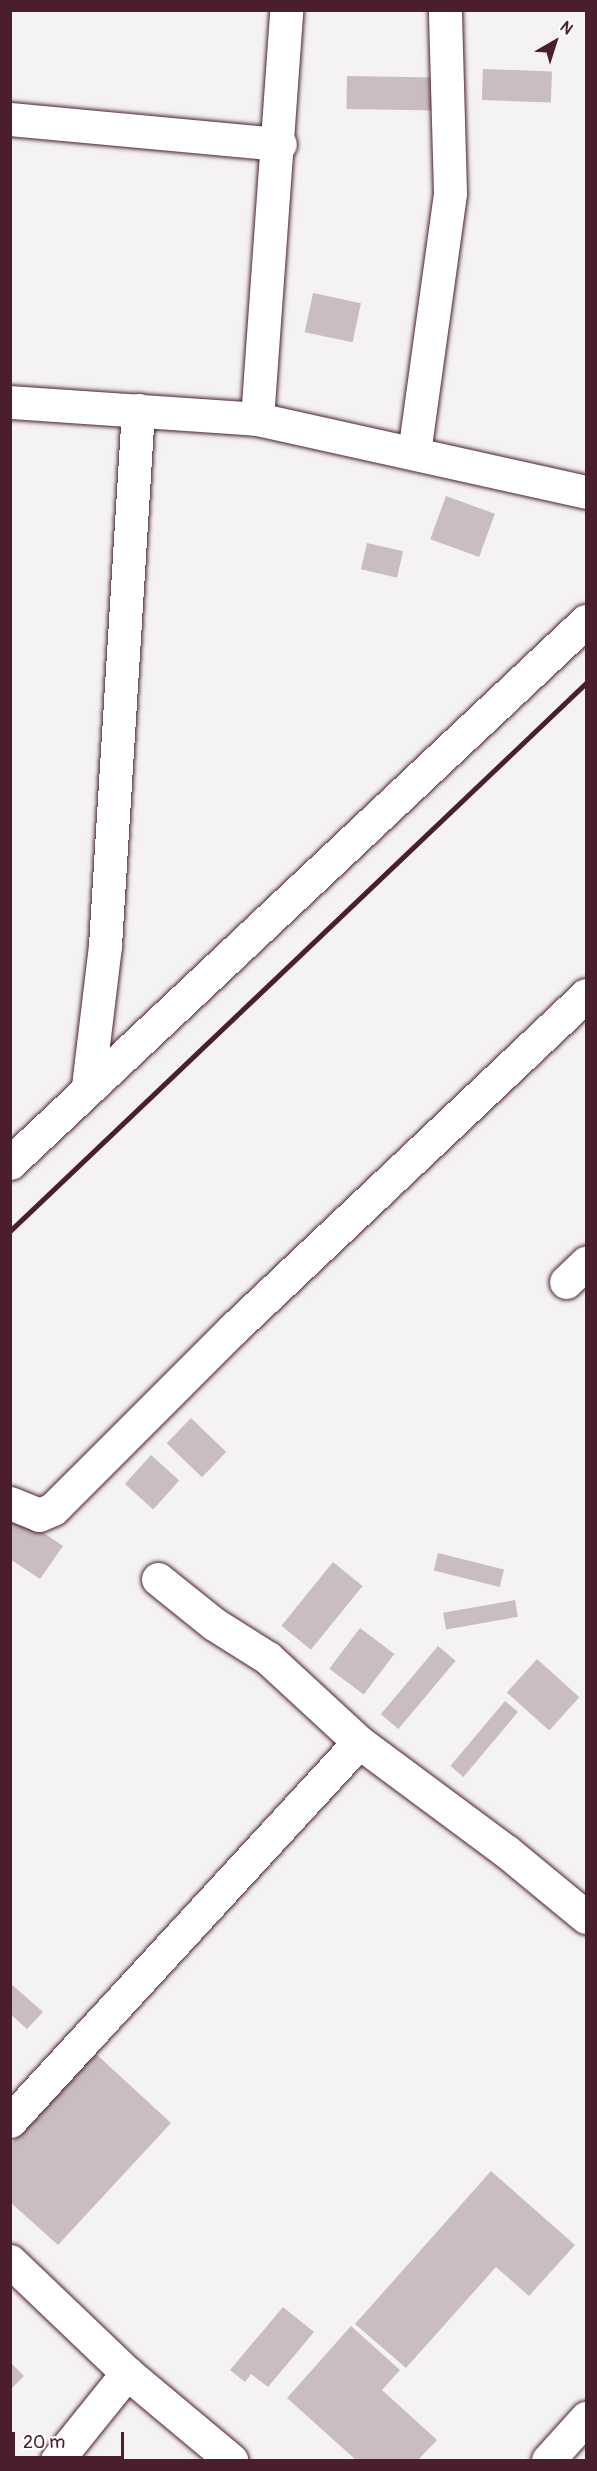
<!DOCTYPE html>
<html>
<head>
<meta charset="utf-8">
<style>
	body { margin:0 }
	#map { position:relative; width:597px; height:2471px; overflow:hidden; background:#f4f2f2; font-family:Pangolin,sans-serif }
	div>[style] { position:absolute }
	.building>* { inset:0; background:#cabdc1; transform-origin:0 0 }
	.roads { filter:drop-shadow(0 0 2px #4a1f2b) drop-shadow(0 0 2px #4a1f2b) }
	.street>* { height:33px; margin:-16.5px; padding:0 16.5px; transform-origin:16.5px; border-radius:16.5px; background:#fff }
	.rail>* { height:4.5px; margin:-2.25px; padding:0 2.25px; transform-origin:2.25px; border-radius:2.25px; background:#4a1f2b }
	span { translate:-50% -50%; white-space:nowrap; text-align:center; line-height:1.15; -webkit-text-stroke:4.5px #fff; paint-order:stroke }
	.frame { position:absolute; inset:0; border:12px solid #4a1f2b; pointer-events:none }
	.north { position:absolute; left:525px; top:12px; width:60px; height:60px; -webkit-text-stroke:4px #fff; paint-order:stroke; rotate:39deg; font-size:16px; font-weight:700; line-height:24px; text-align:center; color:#4a1f2b }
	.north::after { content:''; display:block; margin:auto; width:21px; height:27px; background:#4a1f2b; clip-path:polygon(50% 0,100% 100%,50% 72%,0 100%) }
	.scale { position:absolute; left:12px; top:2432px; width:112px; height:27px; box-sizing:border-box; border:3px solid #4a1f2b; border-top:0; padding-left:8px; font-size:18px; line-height:21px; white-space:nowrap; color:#4a1f2b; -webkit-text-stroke:4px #fff; paint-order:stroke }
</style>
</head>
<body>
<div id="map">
	<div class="building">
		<div style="left:483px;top:69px;width:69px;height:31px;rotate:2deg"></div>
		<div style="left:347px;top:76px;width:91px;height:33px;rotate:1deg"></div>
		<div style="left:313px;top:293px;width:49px;height:40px;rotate:12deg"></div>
		<div style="left:446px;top:496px;width:52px;height:46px;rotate:20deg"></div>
		<div style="left:367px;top:543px;width:37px;height:27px;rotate:13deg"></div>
		<div style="left:191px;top:1418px;width:49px;height:35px;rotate:44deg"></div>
		<div style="left:151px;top:1455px;width:38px;height:39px;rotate:42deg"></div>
		<div style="clip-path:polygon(10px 1510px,63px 1546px,40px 1579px,10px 1559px)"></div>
		<div style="left:438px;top:1553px;width:68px;height:18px;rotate:14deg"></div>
		<div style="left:333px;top:1562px;width:38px;height:82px;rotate:39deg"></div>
		<div style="left:515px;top:1600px;width:17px;height:73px;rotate:80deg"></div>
		<div style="left:360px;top:1628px;width:43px;height:51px;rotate:37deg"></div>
		<div style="left:438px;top:1646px;width:23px;height:89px;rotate:40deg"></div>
		<div style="left:537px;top:1659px;width:57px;height:45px;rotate:42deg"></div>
		<div style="left:505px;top:1701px;width:17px;height:85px;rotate:40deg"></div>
		<div style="clip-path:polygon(10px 1983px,43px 2012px,27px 2029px,10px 2014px)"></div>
		<div style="clip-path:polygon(95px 2053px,171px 2123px,58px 2245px,10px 2202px,10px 2145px)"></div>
		<div style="clip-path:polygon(491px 2171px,575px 2245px,529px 2296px,496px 2267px,406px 2368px,355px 2324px)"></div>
		<div style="clip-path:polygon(283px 2307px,314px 2332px,268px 2387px,251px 2374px,245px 2382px,230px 2370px)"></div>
		<div style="clip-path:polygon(351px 2326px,400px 2370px,382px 2390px,437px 2440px,418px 2460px,356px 2460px,287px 2398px)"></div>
		<div style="clip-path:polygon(10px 2362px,24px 2376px,10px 2390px)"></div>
	</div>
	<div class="roads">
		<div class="street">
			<div style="left:10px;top:119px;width:271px;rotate:5.3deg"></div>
			<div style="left:10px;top:402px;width:248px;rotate:3.9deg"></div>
			<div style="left:257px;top:419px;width:337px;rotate:12.5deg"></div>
			<div style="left:257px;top:419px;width:410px;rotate:-85.9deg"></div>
			<div style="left:414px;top:453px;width:262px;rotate:-82.1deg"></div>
			<div style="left:450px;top:193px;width:183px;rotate:-91.6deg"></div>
			<div style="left:88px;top:1086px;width:142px;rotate:-83.1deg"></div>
			<div style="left:105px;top:945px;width:536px;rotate:-86.47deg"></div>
			<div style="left:10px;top:1163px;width:791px;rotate:-43.26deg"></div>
			<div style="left:566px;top:1282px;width:28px;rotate:-44deg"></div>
			<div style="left:10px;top:1503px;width:31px;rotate:22deg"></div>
			<div style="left:39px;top:1515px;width:15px;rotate:-23deg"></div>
			<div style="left:53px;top:1509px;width:255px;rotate:-45deg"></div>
			<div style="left:233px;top:1329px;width:486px;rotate:-43.4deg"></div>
			<div style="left:158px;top:1579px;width:72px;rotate:38.8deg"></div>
			<div style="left:214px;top:1624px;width:64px;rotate:32.2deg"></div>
			<div style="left:268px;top:1658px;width:124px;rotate:42.7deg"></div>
			<div style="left:359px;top:1742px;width:183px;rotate:36.6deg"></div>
			<div style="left:506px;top:1851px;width:104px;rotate:39.5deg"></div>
			<div style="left:10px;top:2121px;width:515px;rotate:-47.36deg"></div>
			<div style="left:10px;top:2261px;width:162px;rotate:43.7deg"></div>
			<div style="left:127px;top:2373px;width:136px;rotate:39.9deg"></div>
			<div style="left:57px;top:2460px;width:112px;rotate:-51.2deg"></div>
			<div style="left:548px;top:2460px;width:57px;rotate:-47.9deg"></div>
		</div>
	</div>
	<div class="rail">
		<div style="left:10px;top:1231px;width:795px;rotate:-43.57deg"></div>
	</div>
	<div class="frame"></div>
	<div class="north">N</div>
	<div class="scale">20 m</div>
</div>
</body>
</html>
